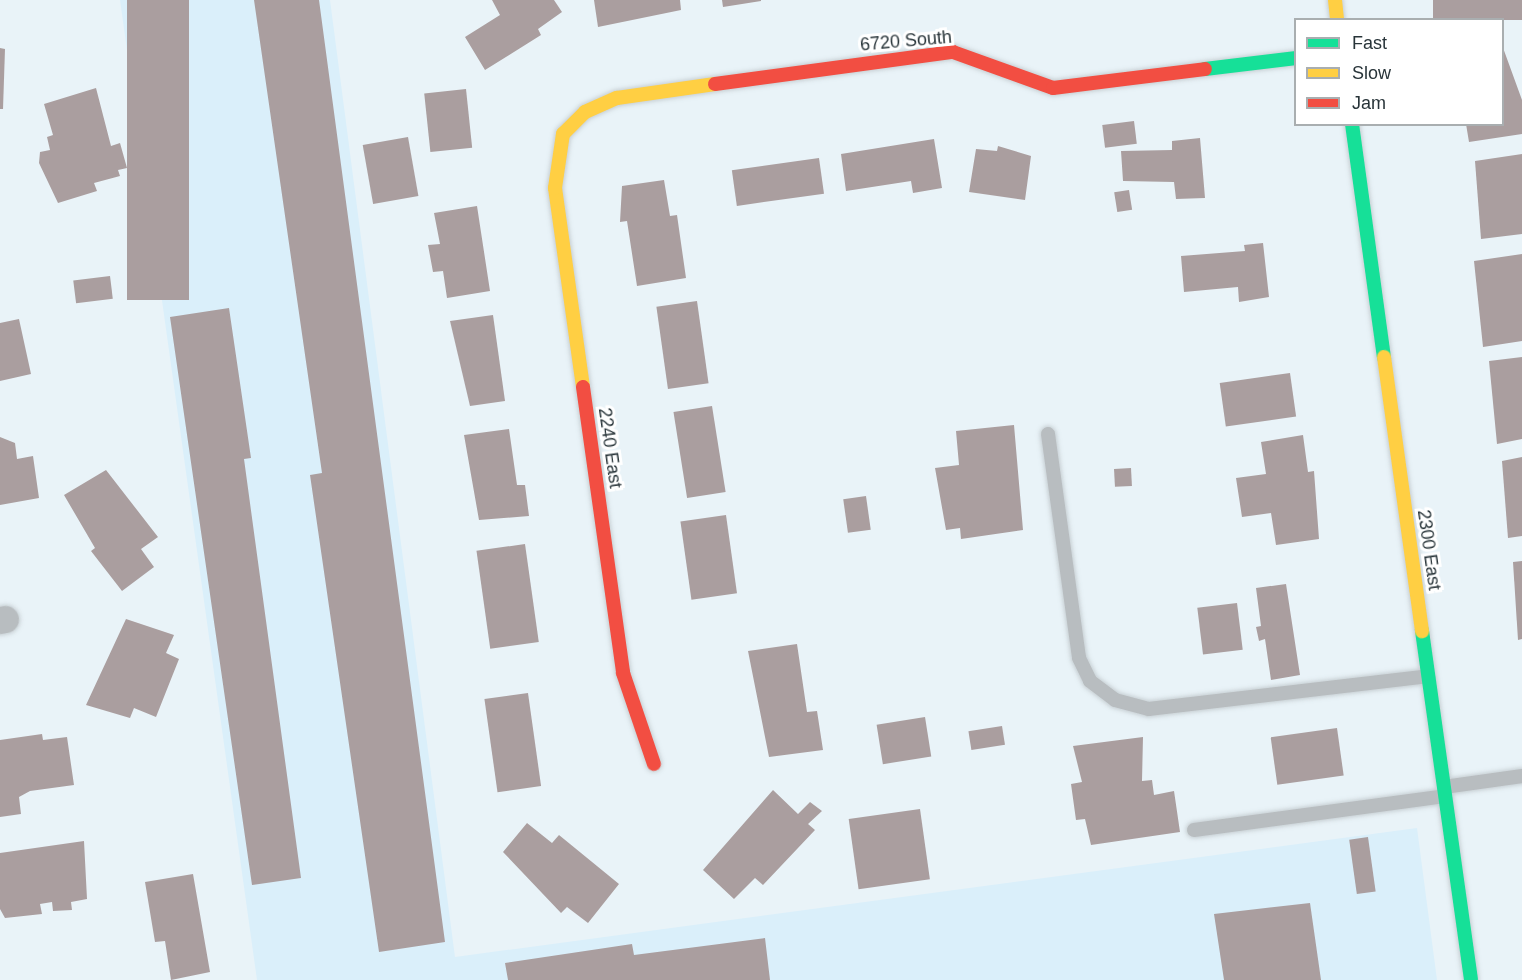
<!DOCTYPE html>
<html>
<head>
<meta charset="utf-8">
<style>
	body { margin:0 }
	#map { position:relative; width:1522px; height:980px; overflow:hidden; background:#e9f3f8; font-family:Helvetica,sans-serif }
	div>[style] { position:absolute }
	.built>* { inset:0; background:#daeffa }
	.building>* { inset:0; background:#aa9e9f; transform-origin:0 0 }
	.roads { filter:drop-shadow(0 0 2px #c8d0d4) drop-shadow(0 0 2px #c8d0d4) }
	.lane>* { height:14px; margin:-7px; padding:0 7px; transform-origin:7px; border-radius:7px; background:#b8bdc0 }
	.street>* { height:27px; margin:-13.5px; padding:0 13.5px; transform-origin:13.5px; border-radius:13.5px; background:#b8bdc0 }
	.fast>* { height:14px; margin:-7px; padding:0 7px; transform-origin:7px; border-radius:7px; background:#16e098 }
	.slow>* { height:14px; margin:-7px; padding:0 7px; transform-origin:7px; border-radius:7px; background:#ffcf43 }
	.jam>* { height:14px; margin:-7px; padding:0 7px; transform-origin:7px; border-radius:7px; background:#f24e42 }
	span { translate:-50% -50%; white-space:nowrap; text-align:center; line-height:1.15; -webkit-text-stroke:6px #fff; paint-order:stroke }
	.street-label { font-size:18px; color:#283439 }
	.legend { position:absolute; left:1294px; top:18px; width:210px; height:108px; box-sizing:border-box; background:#fff; border:2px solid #a9aeb0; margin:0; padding:8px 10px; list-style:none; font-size:18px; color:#283439 }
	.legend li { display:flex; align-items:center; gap:12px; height:30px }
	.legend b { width:30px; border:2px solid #a9aeb0 }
</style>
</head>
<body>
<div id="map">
	<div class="built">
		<div style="clip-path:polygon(120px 0,330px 0,455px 957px,1417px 828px,1437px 980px,257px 980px)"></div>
	</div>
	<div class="building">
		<div style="left:127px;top:0;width:62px;height:300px"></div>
		<div style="clip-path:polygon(254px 0,319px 0,445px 942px,379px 952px,310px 475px,322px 473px)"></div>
		<div style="clip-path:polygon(492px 0,554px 0,562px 12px,538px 29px,541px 35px,485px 70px,465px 37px,500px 15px)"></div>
		<div style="clip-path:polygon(594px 0,680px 0,681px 10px,598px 27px)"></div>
		<div style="clip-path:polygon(722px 0,761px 0,761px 1px,723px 7px)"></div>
		<div style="left:1433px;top:0;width:89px;height:20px"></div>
		<div style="clip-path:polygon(1502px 45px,1522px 100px,1522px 134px,1469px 142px,1466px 124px,1502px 124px)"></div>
		<div style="clip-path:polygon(0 48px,5px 49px,3px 109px,0 109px)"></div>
		<div style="clip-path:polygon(96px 88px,111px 146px,120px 143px,127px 168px,118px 170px,120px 176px,94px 183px,97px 191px,58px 203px,39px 163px,40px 152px,50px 150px,47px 137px,53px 135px,44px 104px)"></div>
		<div style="left:466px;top:89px;width:59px;height:42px;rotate:84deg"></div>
		<div style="left:1134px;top:121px;width:23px;height:32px;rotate:83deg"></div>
		<div style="left:408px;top:137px;width:60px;height:46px;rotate:80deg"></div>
		<div style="clip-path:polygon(1200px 138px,1205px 198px,1176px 199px,1174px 182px,1123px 181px,1121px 151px,1172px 150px,1172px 141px)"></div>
		<div style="clip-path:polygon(934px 139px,942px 188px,913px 193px,911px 181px,846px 191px,841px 154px)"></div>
		<div style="clip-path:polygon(998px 146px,1031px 156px,1025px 200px,969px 192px,976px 149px,997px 151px)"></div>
		<div style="clip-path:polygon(1522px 154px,1522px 234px,1481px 239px,1475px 161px)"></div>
		<div style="left:819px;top:158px;width:36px;height:88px;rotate:82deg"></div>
		<div style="clip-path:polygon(664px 180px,670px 216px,677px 215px,686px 278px,637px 286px,627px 221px,620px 222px,622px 186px)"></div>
		<div style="left:1129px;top:190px;width:20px;height:15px;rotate:81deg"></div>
		<div style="clip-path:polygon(477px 206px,490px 291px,447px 298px,443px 271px,433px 272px,428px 245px,440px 244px,434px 213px)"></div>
		<div style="clip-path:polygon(1263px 243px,1269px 297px,1239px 302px,1238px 287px,1184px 292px,1181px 256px,1245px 251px,1244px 245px)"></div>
		<div style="clip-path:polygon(1522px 254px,1522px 341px,1483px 347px,1474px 261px)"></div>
		<div style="left:110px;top:276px;width:23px;height:37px;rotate:83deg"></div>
		<div style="left:697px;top:301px;width:83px;height:41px;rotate:82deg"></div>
		<div style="clip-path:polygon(229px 308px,251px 458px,244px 459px,301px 878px,252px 885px,170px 317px)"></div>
		<div style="clip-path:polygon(493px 315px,505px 401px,470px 406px,450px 321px)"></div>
		<div style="clip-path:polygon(19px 319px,31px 374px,0 381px,0 323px)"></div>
		<div style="clip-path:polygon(1522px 357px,1522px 439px,1497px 444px,1489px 361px)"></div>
		<div style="left:1290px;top:373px;width:44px;height:71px;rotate:82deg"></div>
		<div style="left:712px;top:406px;width:87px;height:39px;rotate:81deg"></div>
		<div style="clip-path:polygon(1014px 425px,1023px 530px,961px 539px,960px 528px,946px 530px,935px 468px,959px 465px,956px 431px)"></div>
		<div style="clip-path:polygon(509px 429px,517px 485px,525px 485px,529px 516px,479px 520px,464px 435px)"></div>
		<div style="clip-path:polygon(1303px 435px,1308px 472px,1314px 471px,1319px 539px,1276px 545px,1271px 513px,1242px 517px,1236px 478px,1266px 474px,1261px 442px)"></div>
		<div style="clip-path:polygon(0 437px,15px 443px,17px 459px,33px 456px,39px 498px,0 505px)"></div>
		<div style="clip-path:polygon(1522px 457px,1522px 536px,1508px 538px,1502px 461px)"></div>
		<div style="left:1131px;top:468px;width:18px;height:17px;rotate:87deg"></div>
		<div style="clip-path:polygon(106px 470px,158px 537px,141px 549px,154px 567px,122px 591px,91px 551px,95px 548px,64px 495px)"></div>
		<div style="left:866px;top:496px;width:34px;height:23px;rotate:82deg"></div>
		<div style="left:726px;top:515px;width:79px;height:46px;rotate:82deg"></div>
		<div style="left:525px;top:544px;width:99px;height:49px;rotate:82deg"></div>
		<div style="clip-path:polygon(1522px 561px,1522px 639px,1518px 640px,1513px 562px)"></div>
		<div style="clip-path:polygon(1286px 584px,1300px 675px,1271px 680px,1265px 639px,1259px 641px,1256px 627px,1261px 626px,1256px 588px)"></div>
		<div style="left:1237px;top:603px;width:47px;height:40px;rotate:83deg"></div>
		<div style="clip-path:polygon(126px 619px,174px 635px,166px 653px,179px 659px,156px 717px,134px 708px,130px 718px,86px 705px)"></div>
		<div style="clip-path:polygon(797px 644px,807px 712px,817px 711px,823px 750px,769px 757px,748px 651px)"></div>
		<div style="left:528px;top:693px;width:94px;height:44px;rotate:82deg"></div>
		<div style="left:925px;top:717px;width:40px;height:49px;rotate:81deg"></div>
		<div style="left:1002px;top:726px;width:19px;height:34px;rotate:81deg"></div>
		<div style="left:1337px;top:728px;width:48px;height:67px;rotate:82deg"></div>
		<div style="clip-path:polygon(42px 734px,43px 740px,67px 737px,74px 785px,30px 791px,19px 797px,21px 814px,0 817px,0 740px)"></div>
		<div style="clip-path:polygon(1143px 737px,1142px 781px,1152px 780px,1154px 795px,1174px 791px,1180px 832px,1091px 845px,1085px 819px,1076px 820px,1071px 784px,1082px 782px,1073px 746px)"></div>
		<div style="clip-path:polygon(773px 790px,798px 814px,810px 802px,822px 811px,808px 824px,815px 830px,763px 885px,755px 878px,734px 899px,703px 870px)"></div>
		<div style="left:920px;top:809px;width:71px;height:72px;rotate:82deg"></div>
		<div style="clip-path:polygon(527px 823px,552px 843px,559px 835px,619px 884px,588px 923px,567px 907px,561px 913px,503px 852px)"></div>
		<div style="left:1368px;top:837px;width:55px;height:19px;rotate:82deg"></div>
		<div style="clip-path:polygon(84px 841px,87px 899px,71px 902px,72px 910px,53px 911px,52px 902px,40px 904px,42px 914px,5px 918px,0 909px,0 853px)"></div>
		<div style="clip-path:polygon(193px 874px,210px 972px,171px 980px,165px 941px,155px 942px,145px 882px)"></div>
		<div style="clip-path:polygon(1310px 903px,1321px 980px,1224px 980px,1214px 914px)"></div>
		<div style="clip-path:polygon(765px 938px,770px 980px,508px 980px,505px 963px,632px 944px,634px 955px)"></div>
	</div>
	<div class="roads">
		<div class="lane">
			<div style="left:1048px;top:434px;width:226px;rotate:82.1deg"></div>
			<div style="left:1079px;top:658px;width:25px;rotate:64deg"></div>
			<div style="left:1090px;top:681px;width:31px;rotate:37deg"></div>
			<div style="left:1115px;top:700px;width:35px;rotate:15deg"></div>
			<div style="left:1149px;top:709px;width:281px;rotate:-6.7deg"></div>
			<div style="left:1444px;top:787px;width:79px;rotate:-8deg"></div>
			<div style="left:1194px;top:830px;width:253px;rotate:-7.7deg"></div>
		</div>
		<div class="street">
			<div style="left:0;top:620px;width:5px;rotate:-11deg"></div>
		</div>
		<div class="fast">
			<div style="left:1205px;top:69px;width:92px;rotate:-6.9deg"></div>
			<div style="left:1352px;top:124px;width:235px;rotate:82.2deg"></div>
			<div style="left:1422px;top:631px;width:352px;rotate:82deg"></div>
		</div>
		<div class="slow">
			<div style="left:1335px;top:0;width:20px;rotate:84deg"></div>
			<div style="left:1384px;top:357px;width:277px;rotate:82.1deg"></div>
			<div style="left:583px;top:387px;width:201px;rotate:-98deg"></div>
			<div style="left:555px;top:188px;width:55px;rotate:-81.6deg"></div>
			<div style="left:563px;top:134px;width:31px;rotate:-45deg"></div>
			<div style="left:585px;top:112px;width:35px;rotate:-24deg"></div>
			<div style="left:617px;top:98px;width:99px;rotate:-8.1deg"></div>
		</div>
		<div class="jam">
			<div style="left:715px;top:84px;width:240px;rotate:-7.7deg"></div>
			<div style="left:953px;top:52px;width:106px;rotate:19.8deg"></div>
			<div style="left:1053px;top:88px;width:153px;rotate:-7.1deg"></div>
			<div style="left:583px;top:387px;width:289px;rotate:82deg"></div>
			<div style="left:623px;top:673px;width:96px;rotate:71.2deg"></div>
		</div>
	</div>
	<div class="street-label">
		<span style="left:906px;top:41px;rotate:-5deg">6720 South</span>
		<span style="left:610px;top:448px;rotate:82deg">2240 East</span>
		<span style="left:1429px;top:550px;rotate:82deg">2300 East</span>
	</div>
	<ul class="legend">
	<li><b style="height:8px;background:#16e098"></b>Fast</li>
	<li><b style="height:8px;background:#ffcf43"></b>Slow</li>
	<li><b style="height:8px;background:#f24e42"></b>Jam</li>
	</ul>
</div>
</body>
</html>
